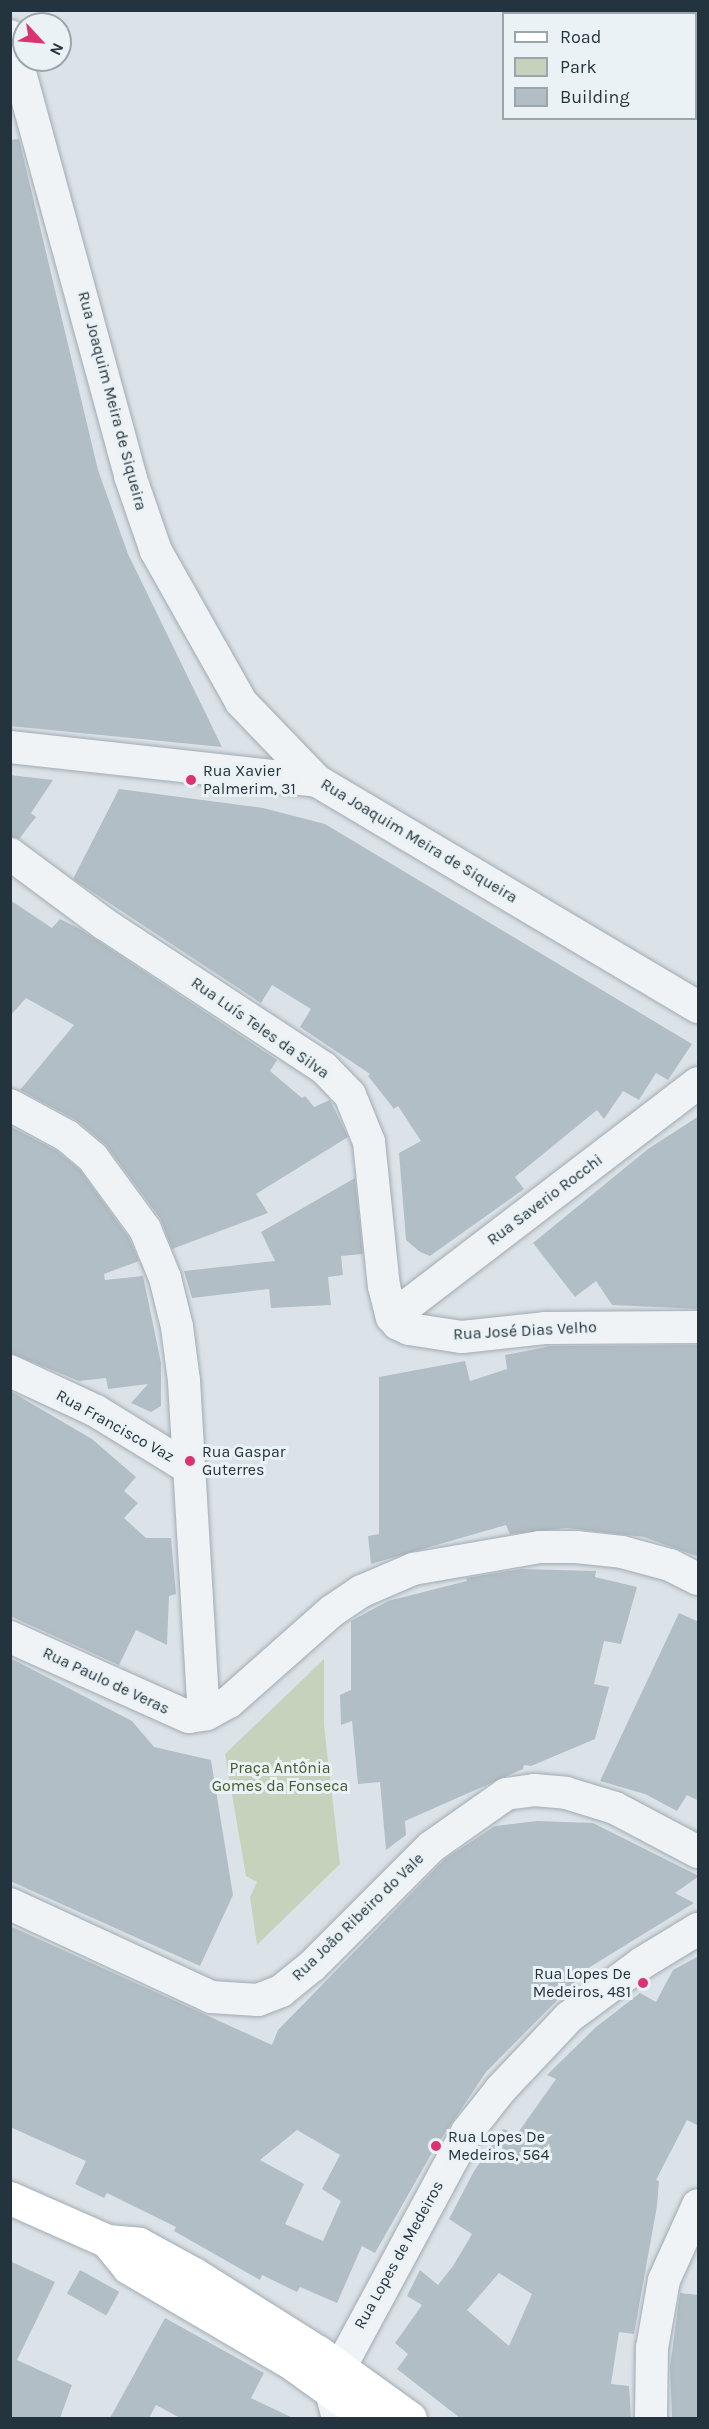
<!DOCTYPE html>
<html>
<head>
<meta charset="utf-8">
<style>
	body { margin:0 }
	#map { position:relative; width:709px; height:2429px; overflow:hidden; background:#dce3e8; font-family:Karla,sans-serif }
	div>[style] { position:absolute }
	.green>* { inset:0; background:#c7d2bc }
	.building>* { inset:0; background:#b2bec5; transform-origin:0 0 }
	.roads { filter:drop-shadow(0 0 2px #a1abb2) drop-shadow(0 0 2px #a1abb2) }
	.minor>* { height:32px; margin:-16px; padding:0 16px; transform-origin:16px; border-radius:16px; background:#eff3f6 }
	.secondary>* { height:33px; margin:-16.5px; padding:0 16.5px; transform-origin:16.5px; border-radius:16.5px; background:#fff }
	.dots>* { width:16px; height:16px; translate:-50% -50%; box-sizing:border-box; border:3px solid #ebf2f5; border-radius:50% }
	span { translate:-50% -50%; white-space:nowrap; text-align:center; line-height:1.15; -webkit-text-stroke:6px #ebf2f5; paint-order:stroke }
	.street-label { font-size:16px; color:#24343f }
	.poi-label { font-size:16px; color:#24343f }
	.left { translate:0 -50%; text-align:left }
	.right { translate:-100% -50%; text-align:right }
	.park-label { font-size:16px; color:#425c30 }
	.frame { position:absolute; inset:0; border:12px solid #24343f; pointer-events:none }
	.legend { position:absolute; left:502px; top:12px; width:195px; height:108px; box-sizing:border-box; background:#ebf2f5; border:2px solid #9ba6ac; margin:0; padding:8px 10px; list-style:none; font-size:18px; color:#24343f }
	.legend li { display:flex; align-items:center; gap:12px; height:30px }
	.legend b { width:30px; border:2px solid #9ba6ac }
	.north { position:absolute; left:12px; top:12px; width:60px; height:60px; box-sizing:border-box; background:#ebf2f5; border:2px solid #9ba6ac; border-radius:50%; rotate:116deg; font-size:16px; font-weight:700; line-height:24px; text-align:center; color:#24343f }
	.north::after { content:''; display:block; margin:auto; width:21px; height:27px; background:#db3372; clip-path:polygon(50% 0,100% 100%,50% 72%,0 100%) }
</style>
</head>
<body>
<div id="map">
	<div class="green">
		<div style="clip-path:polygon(324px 1659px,324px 1725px,340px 1864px,257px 1945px,250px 1897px,257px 1882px,246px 1876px,225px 1754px)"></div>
	</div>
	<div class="building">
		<div style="clip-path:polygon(19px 139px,98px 470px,128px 554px,222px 747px,10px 726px,10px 140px)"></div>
		<div style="clip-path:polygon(10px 775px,53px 780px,31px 813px,36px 817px,19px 839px,10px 836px)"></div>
		<div style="clip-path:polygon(119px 789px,263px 808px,325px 824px,692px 1044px,668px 1080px,656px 1073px,639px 1100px,623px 1091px,604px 1119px,597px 1110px,515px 1177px,524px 1189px,430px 1256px,420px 1252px,406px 1240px,399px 1153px,421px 1141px,398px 1106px,394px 1109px,368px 1076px,370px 1074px,300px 1027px,311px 1009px,272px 985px,261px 1003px,73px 879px)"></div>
		<div style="clip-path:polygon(10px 900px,52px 928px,60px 919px,80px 929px,277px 1060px,270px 1071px,302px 1098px,305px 1096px,314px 1107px,330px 1100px,348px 1137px,256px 1194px,268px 1213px,172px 1249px,160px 1218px,105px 1144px,76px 1120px,20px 1090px,74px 1025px,26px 998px,10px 1016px)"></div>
		<div style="clip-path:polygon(699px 1116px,699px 1309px,612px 1305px,596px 1281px,575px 1297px,533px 1243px,648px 1149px)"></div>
		<div style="clip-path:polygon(10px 1126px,57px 1151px,80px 1170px,129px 1238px,139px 1261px,104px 1274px,105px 1280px,143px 1276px,161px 1363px,161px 1406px,151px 1412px,131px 1403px,148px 1384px,108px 1389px,106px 1378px,79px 1381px,10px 1353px)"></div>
		<div style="clip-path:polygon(355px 1178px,363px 1254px,341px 1256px,343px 1275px,328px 1277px,331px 1305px,271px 1308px,269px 1289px,192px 1298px,184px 1271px,275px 1261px,261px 1232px)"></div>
		<div style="clip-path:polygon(699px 1345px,699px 1557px,644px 1537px,567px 1528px,510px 1534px,506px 1525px,371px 1564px,368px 1536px,379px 1534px,379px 1377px,465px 1361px,470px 1381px,507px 1369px,505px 1355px,551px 1346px)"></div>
		<div style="clip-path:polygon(10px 1391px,92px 1439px,136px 1477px,124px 1491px,138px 1503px,124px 1518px,146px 1538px,171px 1538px,176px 1594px,169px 1596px,167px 1645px,136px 1630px,119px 1665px,10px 1616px)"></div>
		<div style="clip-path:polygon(521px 1569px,596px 1571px,595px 1577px,637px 1587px,621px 1644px,604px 1641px,594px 1684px,609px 1687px,595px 1739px,531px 1766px,524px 1765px,523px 1769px,405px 1821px,406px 1835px,386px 1850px,380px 1782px,358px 1784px,352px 1721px,341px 1725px,340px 1695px,351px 1690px,351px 1621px,388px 1601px,467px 1581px,466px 1578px)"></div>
		<div style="clip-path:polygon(679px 1613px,699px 1622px,699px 1801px,687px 1795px,677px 1811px,645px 1794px,600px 1781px)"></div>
		<div style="clip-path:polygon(10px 1658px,132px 1721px,154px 1747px,211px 1760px,233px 1895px,200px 1966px,10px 1881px)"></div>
		<div style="clip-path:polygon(evenodd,537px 1821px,593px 1823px,699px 1876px,675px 1893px,694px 1903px,590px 1967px,486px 2072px,433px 2151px,375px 2253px,362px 2246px,337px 2303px,300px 2287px,297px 2292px,262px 2275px,260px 2280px,174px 2231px,176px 2227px,107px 2193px,104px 2198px,75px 2184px,86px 2161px,10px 2127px,10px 1926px,272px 2045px,278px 2030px,445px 1859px,495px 1826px,537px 1821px,297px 2130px,340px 2155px,322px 2189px,341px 2201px,323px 2241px,285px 2224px,304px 2184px,260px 2160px,297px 2130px)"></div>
		<div style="clip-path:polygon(evenodd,699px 1956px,699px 2126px,687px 2120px,656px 2180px,659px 2181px,657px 2206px,634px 2334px,619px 2332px,611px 2384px,629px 2386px,631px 2418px,460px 2418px,397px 2369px,408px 2354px,395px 2343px,422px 2305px,407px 2296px,420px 2270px,438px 2285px,453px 2266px,472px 2234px,449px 2219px,474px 2171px,503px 2129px,517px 2134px,556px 2079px,547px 2075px,596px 2027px,640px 1993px,656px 2002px,673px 1970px,699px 1956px,499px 2273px,532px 2294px,509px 2346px,467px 2310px,499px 2273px)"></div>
		<div style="clip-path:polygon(10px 2261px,55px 2282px,17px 2360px,72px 2385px,60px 2418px,10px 2418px)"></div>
		<div style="left:80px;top:2270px;width:45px;height:27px;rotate:29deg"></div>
		<div style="clip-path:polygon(680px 2293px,699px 2295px,699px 2418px,672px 2418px,670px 2367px)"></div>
		<div style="clip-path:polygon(165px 2318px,264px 2373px,251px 2398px,293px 2418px,180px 2418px,156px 2405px,149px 2418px,110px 2418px)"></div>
	</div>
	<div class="roads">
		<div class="minor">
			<div style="left:10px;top:36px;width:456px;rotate:74.7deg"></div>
			<div style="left:130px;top:476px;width:79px;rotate:70.9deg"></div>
			<div style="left:156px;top:551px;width:173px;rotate:60.6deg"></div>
			<div style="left:241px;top:702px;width:110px;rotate:46.1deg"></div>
			<div style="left:317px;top:781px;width:443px;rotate:30.7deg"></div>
			<div style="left:10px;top:747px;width:309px;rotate:6.3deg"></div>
			<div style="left:10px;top:854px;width:116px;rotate:36.6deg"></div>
			<div style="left:103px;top:923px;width:264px;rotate:33.3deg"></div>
			<div style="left:324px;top:1068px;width:37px;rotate:46deg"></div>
			<div style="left:350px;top:1095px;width:51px;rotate:68deg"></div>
			<div style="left:369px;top:1142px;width:145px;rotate:84.1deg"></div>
			<div style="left:384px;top:1286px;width:32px;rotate:76deg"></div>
			<div style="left:392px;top:1317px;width:9px;rotate:49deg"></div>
			<div style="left:398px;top:1324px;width:12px;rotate:24deg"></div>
			<div style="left:409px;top:1329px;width:54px;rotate:8.6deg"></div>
			<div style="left:462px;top:1337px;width:83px;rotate:-6.2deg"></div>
			<div style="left:545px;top:1328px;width:153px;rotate:-0.4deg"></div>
			<div style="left:10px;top:1105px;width:65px;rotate:28.5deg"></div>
			<div style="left:67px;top:1136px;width:34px;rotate:40deg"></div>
			<div style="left:93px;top:1158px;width:88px;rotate:53.8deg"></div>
			<div style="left:145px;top:1229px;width:53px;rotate:67.8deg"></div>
			<div style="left:165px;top:1278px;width:50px;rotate:76.2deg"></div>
			<div style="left:177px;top:1327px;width:54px;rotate:82.6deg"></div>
			<div style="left:184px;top:1381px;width:334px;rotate:86.6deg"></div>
			<div style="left:392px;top:1317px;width:385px;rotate:-37.4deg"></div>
			<div style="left:10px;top:1371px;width:95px;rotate:24.9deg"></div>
			<div style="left:96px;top:1411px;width:107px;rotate:31.6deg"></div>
			<div style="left:10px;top:1637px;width:196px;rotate:24.1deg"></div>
			<div style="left:189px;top:1717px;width:18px;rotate:-9deg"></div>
			<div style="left:207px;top:1714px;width:25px;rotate:-29deg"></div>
			<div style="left:229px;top:1702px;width:137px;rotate:-41.5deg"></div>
			<div style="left:332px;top:1611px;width:36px;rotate:-34deg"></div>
			<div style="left:362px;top:1591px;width:56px;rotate:-23.3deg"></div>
			<div style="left:413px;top:1569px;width:129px;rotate:-9.8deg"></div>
			<div style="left:540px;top:1547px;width:36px"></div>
			<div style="left:576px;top:1547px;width:46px;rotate:6.2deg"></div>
			<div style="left:622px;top:1552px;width:50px;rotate:15.2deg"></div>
			<div style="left:670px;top:1565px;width:31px;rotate:27deg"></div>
			<div style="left:10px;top:1904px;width:221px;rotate:24.8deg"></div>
			<div style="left:211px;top:1997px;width:47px;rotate:3.7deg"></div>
			<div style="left:258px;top:2000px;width:25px;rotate:-21deg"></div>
			<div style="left:281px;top:1991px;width:40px;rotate:-39deg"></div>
			<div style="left:312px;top:1966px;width:168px;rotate:-45deg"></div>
			<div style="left:431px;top:1847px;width:92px;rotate:-35.2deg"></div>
			<div style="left:506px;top:1794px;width:28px;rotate:-8deg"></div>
			<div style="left:534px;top:1790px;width:32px;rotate:5deg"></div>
			<div style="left:566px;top:1793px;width:51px;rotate:17deg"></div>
			<div style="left:615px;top:1808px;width:94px;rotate:27.9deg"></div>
			<div style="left:338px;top:2418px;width:28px;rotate:-105deg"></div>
			<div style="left:331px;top:2391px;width:25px;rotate:-69deg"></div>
			<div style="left:340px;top:2368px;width:268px;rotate:-61.7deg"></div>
			<div style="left:467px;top:2132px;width:55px;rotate:-51.7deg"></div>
			<div style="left:501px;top:2089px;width:99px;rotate:-46.6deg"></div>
			<div style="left:569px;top:2017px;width:91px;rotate:-36.5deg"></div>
			<div style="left:642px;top:1963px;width:66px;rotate:-31.3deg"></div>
			<div style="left:651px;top:2418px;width:70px;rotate:-89.2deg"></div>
			<div style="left:652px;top:2348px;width:69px;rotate:-80deg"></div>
			<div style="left:664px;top:2280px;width:82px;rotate:-65.6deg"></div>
		</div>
		<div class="secondary">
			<div style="left:10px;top:2198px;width:106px;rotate:23.9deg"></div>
			<div style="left:107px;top:2241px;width:32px;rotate:5deg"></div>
			<div style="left:139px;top:2244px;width:63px;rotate:28.6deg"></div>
			<div style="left:194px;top:2274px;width:146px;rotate:32.2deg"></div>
			<div style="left:318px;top:2352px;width:113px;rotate:35.7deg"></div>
			<div style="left:107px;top:2241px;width:33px;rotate:51deg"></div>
			<div style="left:128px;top:2267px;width:188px;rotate:30.4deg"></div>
			<div style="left:290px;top:2362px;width:96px;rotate:35.7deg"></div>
		</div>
	</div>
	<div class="dots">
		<div style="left:191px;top:780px;background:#db3372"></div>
		<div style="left:190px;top:1461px;background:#db3372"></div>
		<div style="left:643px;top:1983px;background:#db3372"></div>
		<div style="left:436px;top:2146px;background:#db3372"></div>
	</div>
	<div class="street-label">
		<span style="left:112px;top:401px;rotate:75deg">Rua Joaquim Meira de Siqueira</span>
		<span style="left:419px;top:841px;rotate:31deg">Rua Joaquim Meira de Siqueira</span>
		<span style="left:260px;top:1028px;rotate:35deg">Rua Luís Teles da Silva</span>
		<span style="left:545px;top:1200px;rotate:-37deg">Rua Saverio Rocchi</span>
		<span style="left:525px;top:1331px;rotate:-3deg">Rua José Dias Velho</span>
		<span style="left:115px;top:1426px;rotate:29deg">Rua Francisco Vaz</span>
		<span style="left:106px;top:1681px;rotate:25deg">Rua Paulo de Veras</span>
		<span style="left:358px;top:1917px;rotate:-44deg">Rua João Ribeiro do Vale</span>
		<span style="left:399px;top:2255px;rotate:-61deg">Rua Lopes de Medeiros</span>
	</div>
	<div class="poi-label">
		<span class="left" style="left:203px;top:780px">Rua Xavier<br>Palmerim, 31</span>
		<span class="left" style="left:202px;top:1461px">Rua Gaspar<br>Guterres</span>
		<span class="right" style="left:631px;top:1983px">Rua Lopes De<br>Medeiros, 481</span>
		<span class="left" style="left:448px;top:2146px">Rua Lopes De<br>Medeiros, 564</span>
	</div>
	<div class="park-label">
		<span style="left:280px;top:1777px">Praça Antônia<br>Gomes da Fonseca</span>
	</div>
	<div class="frame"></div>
	<ul class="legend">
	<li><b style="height:8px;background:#fff"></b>Road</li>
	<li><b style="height:16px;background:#c7d2bc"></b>Park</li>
	<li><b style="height:16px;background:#b2bec5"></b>Building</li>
	</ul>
	<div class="north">N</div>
</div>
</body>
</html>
